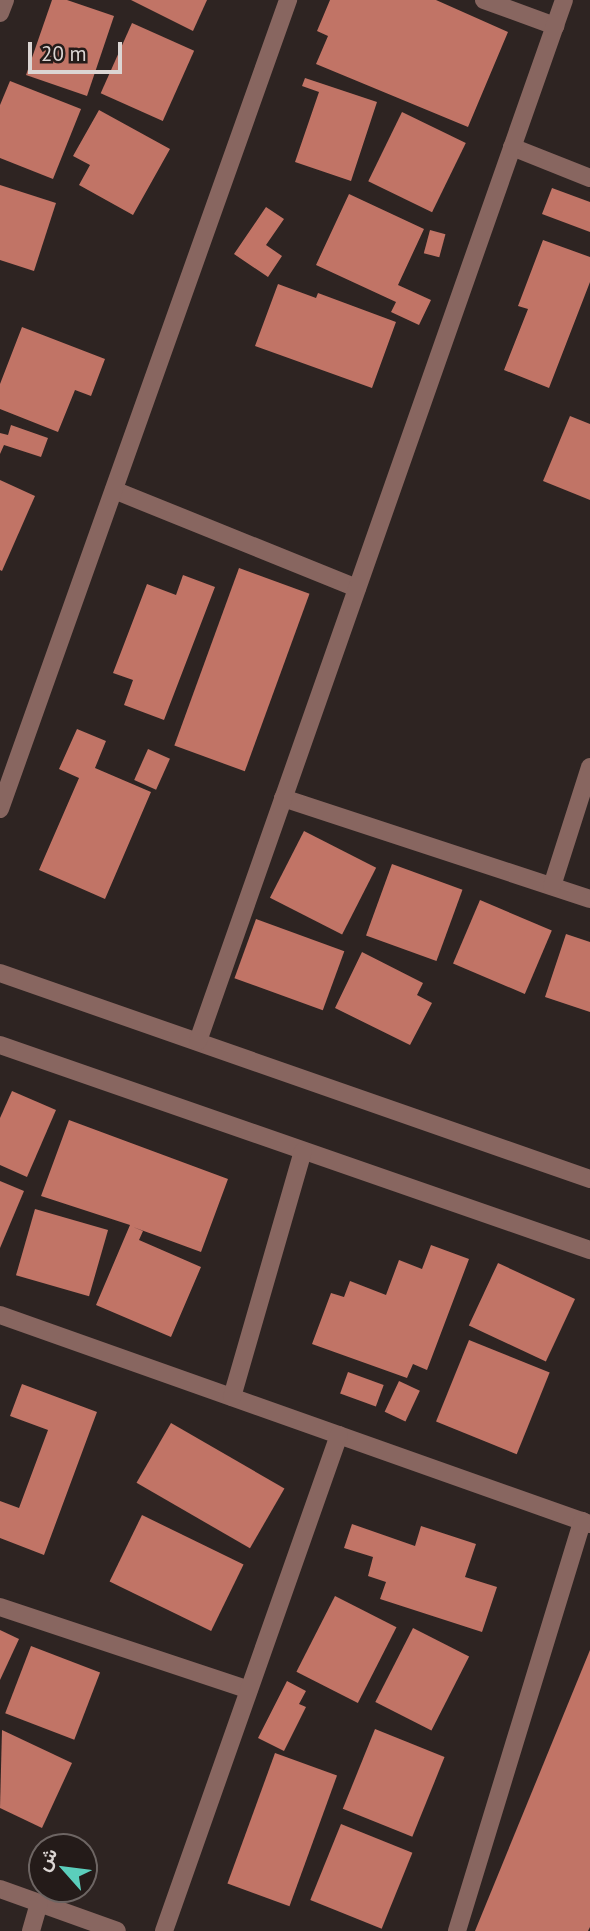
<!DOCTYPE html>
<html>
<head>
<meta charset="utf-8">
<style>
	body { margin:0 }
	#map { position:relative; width:590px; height:1931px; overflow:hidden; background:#2e2422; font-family:"PT Sans",Vazirmatn,sans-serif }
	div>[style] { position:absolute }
	.building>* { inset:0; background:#c17466; transform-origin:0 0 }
	.minor>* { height:18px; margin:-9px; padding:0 9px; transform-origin:9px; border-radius:9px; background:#886660 }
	span { translate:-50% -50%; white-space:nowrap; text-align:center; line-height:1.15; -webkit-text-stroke:7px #241b19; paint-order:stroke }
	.north { position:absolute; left:28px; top:1833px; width:70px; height:70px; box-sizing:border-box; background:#241b19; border:2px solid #6d6563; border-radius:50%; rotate:298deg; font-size:19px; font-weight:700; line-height:28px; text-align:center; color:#dbd5d3 }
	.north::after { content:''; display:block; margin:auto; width:24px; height:32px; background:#5bcebc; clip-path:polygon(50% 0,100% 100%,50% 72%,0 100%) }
	.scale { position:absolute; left:28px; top:42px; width:94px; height:32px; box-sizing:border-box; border:4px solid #dbd5d3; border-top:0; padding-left:9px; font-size:21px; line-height:24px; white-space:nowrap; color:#dbd5d3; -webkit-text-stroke:5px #241b19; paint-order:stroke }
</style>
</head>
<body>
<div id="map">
	<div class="building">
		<div style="clip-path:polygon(52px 0,67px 0,114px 16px,87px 96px,26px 75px)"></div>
		<div style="clip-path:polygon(131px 0,207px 0,193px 31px)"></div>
		<div style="clip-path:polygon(330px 0,436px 0,508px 32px,468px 127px,316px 64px,328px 36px,317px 31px)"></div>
		<div style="left:132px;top:23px;width:68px;height:77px;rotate:24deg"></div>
		<div style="clip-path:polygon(305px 78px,377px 102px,351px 181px,295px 162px,319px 92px,302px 86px)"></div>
		<div style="clip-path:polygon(10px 81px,81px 109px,53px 179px,0 158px,0 105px)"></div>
		<div style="clip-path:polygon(99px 110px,170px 149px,133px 215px,79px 185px,90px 165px,73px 156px)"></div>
		<div style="left:402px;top:112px;width:71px;height:77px;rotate:26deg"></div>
		<div style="clip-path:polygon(0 185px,56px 203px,34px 271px,0 260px)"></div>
		<div style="clip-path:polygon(552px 188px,590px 202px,590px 232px,542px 214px)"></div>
		<div style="clip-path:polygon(349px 194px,424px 229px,398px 285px,431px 300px,419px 325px,391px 312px,396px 302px,316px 265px)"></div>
		<div style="clip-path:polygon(266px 207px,284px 219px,266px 245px,282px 256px,268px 277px,234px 254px)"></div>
		<div style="left:430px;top:230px;width:16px;height:24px;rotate:15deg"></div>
		<div style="clip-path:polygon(543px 240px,590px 257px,590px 282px,549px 388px,504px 370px,528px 309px,518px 306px)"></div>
		<div style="clip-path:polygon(278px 284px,316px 298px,318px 293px,396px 322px,372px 388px,255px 346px)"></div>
		<div style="clip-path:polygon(22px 327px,105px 359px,91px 396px,75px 390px,58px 432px,0 409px,0 384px)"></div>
		<div style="clip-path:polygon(570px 416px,590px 424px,590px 500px,543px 481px)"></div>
		<div style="clip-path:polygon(11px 425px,48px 438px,41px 457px,4px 445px,0 454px,0 433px,8px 435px)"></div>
		<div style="clip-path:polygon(0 480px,35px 496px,2px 571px,0 570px)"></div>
		<div style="left:239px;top:568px;width:75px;height:189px;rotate:20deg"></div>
		<div style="clip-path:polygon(183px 575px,215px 587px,164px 720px,124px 705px,133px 680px,113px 673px,147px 584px,176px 595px)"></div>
		<div style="clip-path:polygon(77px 729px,106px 741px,95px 768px,151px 792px,105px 899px,39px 870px,79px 778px,59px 769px)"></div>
		<div style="left:148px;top:749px;width:24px;height:34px;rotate:24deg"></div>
		<div style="left:304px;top:831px;width:81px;height:75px;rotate:27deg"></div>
		<div style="left:392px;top:864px;width:75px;height:76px;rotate:20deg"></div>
		<div style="left:480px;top:900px;width:78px;height:69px;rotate:23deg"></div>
		<div style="left:256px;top:919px;width:94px;height:63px;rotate:20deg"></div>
		<div style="clip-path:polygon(566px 934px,590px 942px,590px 1012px,545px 997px)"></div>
		<div style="clip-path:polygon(362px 952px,423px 983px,417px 995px,432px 1003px,410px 1045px,335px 1008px)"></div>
		<div style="clip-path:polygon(12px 1091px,56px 1110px,27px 1177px,0 1165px,0 1118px)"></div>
		<div style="clip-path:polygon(69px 1120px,228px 1179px,201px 1252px,133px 1227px,143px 1231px,139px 1240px,201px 1267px,171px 1337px,96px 1305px,130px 1225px,41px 1196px)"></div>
		<div style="clip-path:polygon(0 1181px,24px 1191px,0 1248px)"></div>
		<div style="left:35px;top:1209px;width:76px;height:69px;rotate:16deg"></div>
		<div style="clip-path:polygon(431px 1245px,469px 1259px,427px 1370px,413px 1364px,407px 1378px,312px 1344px,331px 1293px,344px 1297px,350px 1281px,386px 1295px,399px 1260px,422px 1269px)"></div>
		<div style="left:498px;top:1263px;width:85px;height:69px;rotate:25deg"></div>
		<div style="left:469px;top:1340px;width:87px;height:88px;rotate:22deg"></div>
		<div style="left:348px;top:1372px;width:38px;height:23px;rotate:20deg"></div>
		<div style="left:399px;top:1381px;width:23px;height:34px;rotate:25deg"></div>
		<div style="clip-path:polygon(22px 1384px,97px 1412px,44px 1555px,0 1538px,0 1501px,19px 1508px,48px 1430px,10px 1416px)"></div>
		<div style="left:171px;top:1423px;width:131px;height:69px;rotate:30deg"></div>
		<div style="left:142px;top:1515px;width:113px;height:74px;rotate:26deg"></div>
		<div style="clip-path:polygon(352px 1524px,415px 1546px,421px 1526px,476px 1544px,465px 1577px,497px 1587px,482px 1632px,380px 1599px,386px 1582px,368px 1576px,373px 1557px,344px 1548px)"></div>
		<div style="left:335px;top:1596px;width:69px;height:85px;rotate:27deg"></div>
		<div style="left:413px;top:1628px;width:63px;height:83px;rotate:27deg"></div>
		<div style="clip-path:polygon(0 1630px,19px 1639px,0 1680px)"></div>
		<div style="left:31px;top:1646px;width:74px;height:72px;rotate:21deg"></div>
		<div style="clip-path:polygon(590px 1650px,590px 1927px,588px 1931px,475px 1931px)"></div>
		<div style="clip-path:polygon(287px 1681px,306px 1691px,299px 1704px,306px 1707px,284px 1751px,258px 1738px)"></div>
		<div style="left:375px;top:1729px;width:75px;height:86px;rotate:22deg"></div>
		<div style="clip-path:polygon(2px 1730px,72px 1763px,42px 1828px,0 1808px)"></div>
		<div style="left:275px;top:1753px;width:66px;height:139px;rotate:20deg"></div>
		<div style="left:341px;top:1824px;width:77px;height:82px;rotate:22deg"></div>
	</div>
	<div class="minor">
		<div style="left:484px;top:0;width:76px;rotate:20.1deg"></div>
		<div style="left:0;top:13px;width:14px;rotate:-69deg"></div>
		<div style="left:512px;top:147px;width:84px;rotate:21.7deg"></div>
		<div style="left:114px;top:490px;width:262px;rotate:22deg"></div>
		<div style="left:283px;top:798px;width:323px;rotate:18.2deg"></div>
		<div style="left:0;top:809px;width:859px;rotate:-70.4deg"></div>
		<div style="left:552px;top:886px;width:125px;rotate:-72.3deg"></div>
		<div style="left:0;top:973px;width:625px;rotate:19.25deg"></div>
		<div style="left:198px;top:1041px;width:1103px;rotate:-70.63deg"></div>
		<div style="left:0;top:1045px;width:625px;rotate:19.16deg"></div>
		<div style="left:0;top:1315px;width:626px;rotate:19.51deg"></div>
		<div style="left:232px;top:1397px;width:256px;rotate:-73.9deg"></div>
		<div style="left:0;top:1607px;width:262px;rotate:18.4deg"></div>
		<div style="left:0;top:1889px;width:124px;rotate:19.7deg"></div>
		<div style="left:31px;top:1931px;width:29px;rotate:-74deg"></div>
		<div style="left:164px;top:1931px;width:526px;rotate:-70.57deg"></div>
		<div style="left:457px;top:1931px;width:429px;rotate:-73deg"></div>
	</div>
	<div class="north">ش</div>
	<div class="scale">20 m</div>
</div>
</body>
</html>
